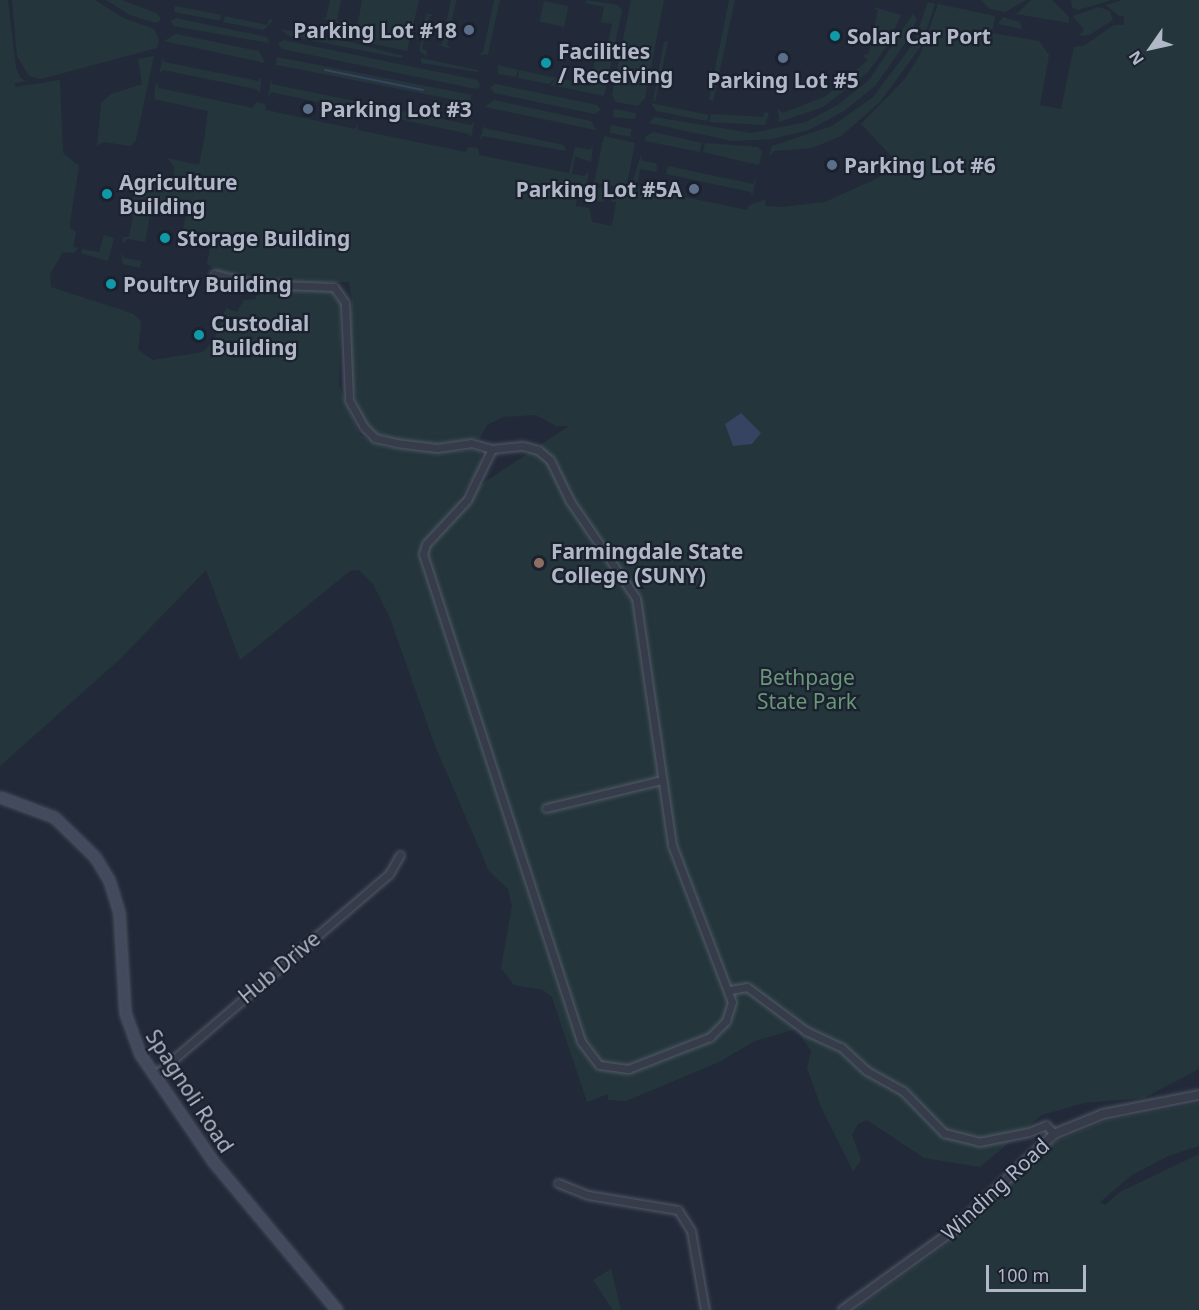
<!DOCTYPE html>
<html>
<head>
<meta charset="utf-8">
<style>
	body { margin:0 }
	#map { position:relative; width:1199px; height:1310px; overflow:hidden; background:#222a3a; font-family:"Noto Sans",sans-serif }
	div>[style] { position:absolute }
	.green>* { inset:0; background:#24363b; transform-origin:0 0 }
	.round { border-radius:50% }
	.water>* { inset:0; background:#364361 }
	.stream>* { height:2px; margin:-1px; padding:0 1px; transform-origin:1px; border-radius:1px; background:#364361 }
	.roads { filter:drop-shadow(0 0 2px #535a68) drop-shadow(0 0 2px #535a68) }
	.minor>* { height:7px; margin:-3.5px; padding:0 3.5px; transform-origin:3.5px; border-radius:3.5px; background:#363c4a }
	.tertiary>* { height:8px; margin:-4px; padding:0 4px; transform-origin:4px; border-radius:4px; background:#363c4a }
	.secondary>* { height:9px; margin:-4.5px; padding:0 4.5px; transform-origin:4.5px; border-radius:4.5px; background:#444a5d }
	.dots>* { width:16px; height:16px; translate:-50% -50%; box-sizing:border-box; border:3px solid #1b212f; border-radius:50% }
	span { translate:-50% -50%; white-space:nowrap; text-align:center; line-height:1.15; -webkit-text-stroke:4.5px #1b212f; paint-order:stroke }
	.poi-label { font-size:21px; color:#b0b7c6; font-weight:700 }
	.right { translate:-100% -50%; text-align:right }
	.left { translate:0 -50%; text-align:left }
	.park-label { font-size:21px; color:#689777 }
	.street-label { font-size:21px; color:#b0b7c6 }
	.north { position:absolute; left:1121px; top:18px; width:60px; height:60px; -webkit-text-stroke:4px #1b212f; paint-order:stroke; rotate:236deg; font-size:16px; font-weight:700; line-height:24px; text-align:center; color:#b0b7c6 }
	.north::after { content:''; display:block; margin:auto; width:21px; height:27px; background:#b0b7c6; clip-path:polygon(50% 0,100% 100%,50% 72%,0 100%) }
	.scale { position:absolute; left:986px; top:1265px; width:100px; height:27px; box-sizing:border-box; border:3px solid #b0b7c6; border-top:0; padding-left:8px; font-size:18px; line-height:21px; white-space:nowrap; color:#b0b7c6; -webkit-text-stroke:4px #1b212f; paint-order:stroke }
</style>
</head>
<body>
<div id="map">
	<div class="green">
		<div style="clip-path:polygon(0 0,8px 0,16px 68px,20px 78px,26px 81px,15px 83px,15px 87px,60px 80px,63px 153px,79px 166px,70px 222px,70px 228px,76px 232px,73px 247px,78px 248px,74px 253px,63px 252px,50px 274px,51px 287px,134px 314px,141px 322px,138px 350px,153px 360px,203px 352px,214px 340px,226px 308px,237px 312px,244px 300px,255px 299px,259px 292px,238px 283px,259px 288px,326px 287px,341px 304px,339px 386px,360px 435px,385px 447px,435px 452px,480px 450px,482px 466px,458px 500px,569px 426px,556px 426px,536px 415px,503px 417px,487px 425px,480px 438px,436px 444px,399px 441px,372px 431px,358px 410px,354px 392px,348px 339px,352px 301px,349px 282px,281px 283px,217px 271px,207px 264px,212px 237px,183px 230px,186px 214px,131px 201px,137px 189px,158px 191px,139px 184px,152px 187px,156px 179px,168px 180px,174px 175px,174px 166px,167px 158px,199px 165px,204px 140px,208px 111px,154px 99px,156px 82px,159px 88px,253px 108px,256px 102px,265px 104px,266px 110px,355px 129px,357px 123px,358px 130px,466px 152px,468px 147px,478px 148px,479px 155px,569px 173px,575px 147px,590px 150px,593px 145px,591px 162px,575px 156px,572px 174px,584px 176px,589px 171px,585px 195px,577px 196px,576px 206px,589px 208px,592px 222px,612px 226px,616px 202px,611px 201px,612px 194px,622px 194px,631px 186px,641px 155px,642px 161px,656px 163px,657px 168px,656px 172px,640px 169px,637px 187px,747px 210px,749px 205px,765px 200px,766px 206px,781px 207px,825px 202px,878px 178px,897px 162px,861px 124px,905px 79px,921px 53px,938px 4px,995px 16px,992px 33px,1039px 41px,1049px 55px,1040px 105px,1061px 109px,1074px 47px,1085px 45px,1114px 25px,1124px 25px,1124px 16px,1119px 16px,1106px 5px,1122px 0,1199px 0,1199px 1069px,1144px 1098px,1084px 1103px,1042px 1115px,980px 1167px,924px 1158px,867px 1120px,858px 1124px,852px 1135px,861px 1160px,853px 1171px,821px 1107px,807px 1068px,811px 1051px,796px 1029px,755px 1041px,719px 1062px,626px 1101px,608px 1100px,608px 1094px,587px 1102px,552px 997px,543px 990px,514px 985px,501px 968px,512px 906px,508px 889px,489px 871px,434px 743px,390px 618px,373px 584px,359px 570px,350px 571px,240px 660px,206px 570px,120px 659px,0 766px)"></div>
		<div style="clip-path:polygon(12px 0,95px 0,123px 18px,154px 29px,159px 39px,157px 48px,41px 79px,29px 76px,17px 56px)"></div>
		<div style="clip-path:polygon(106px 0,122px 0,158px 14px,161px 20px,156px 23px,130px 15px)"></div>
		<div style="clip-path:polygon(330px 0,341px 0,337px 20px,341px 24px,321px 18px,326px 18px)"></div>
		<div style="clip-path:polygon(362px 0,419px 0,407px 51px,355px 40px)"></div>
		<div style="clip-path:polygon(451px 0,456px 0,447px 45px,451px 49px,436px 44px,442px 44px)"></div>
		<div style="clip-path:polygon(494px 0,500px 0,488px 54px,478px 55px,483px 52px)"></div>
		<div style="clip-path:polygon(587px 0,618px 5px,622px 11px,604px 96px,551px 85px,557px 78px,590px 84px,595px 60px,604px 61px,607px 46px,599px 41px,608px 43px,612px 24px,601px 22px,604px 7px,585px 3px)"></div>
		<div style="clip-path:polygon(631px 0,664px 0,645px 98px,638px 106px,616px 102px,612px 95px)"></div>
		<div style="clip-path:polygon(729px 0,735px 0,713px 102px,709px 99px)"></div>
		<div style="clip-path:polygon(981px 0,1026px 0,1005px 12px,990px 9px)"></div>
		<div style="clip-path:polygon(1031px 0,1052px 0,1069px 17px,1069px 23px,1016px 14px)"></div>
		<div style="clip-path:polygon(1071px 0,1112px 0,1078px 10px,1072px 7px)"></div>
		<div style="left:544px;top:1px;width:25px;height:21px;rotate:12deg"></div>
		<div style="clip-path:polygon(928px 2px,935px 4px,921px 46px,880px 102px,841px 136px,812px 148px,774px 151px,769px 156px,772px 146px,832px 126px,873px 97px,913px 44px)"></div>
		<div style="left:175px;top:6px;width:47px;height:6px;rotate:11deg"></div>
		<div style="clip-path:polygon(873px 7px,901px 15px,887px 46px,868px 72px,823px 107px,779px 122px,778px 109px,783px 113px,826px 96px,868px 60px,863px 55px,869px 54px,878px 11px)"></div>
		<div style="clip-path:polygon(1099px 7px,1110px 11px,1113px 20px,1089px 35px,1079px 36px,1084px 30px,1073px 16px)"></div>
		<div style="clip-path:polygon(427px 13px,434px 16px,429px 16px,422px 48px,427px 51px,426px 56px,419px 51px)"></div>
		<div style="clip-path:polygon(913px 14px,917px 19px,908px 39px,876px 85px,844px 111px,809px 130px,772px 139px,732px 141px,649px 123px,654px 117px,751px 133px,806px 122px,839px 104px,869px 80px)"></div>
		<div style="clip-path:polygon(225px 16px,267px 25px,270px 18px,273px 21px,263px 30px,223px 22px)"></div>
		<div style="clip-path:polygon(1003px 17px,1020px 22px,1022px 29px,998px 24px)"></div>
		<div style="clip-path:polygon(176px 18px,267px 37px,269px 43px,173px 26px,171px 21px)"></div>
		<div style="clip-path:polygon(280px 29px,350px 42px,404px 56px,400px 58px,289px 36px)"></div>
		<div style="clip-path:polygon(176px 34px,259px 51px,265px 63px,164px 41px)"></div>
		<div style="clip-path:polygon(283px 40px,477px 80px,481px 86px,476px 89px,282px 49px,278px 44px)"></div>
		<div style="clip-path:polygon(668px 41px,655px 102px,653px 101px,664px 42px)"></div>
		<div style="clip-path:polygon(154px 56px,136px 140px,131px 146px,103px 142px,97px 146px,101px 103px,111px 94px,142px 84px,138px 59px)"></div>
		<div style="clip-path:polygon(163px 56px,164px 62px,258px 81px,261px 77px,260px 93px,256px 89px,163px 70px,159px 74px)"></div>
		<div style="left:277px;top:57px;width:198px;height:8px;rotate:11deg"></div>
		<div style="clip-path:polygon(421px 58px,477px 70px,478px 72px,421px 63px)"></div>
		<div style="clip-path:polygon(498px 65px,518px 70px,516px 77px,498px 74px)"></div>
		<div style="clip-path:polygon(519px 70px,556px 78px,549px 84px,518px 78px)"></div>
		<div style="clip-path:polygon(271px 79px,272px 84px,471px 125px,474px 121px,471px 138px,469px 134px,271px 92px,268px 97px)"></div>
		<div style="clip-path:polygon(496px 84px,597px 105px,601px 110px,595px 114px,494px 93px,490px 87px)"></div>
		<div style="clip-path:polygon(494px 100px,591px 121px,596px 130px,485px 107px)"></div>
		<div style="clip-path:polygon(651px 103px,708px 115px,707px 121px,656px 111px)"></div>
		<div style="clip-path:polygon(614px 109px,636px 113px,635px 119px,613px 117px)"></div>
		<div style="clip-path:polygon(765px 111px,769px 114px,765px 125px,709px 122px,711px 114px,763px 117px)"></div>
		<div style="clip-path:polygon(484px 123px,484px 128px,564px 145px,566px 151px,483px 136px,480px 141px)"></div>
		<div style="left:611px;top:125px;width:21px;height:8px;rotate:11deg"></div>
		<div style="clip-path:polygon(653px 132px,702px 143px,700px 152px,645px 141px,645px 137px)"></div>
		<div style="clip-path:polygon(604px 136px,635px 143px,627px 183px,623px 187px,594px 183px)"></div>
		<div style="clip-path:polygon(705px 143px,758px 147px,762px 152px,759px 165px,703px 152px)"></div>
		<div style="clip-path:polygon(668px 166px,753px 184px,756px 179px,752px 197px,751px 192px,666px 174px)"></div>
		<div class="round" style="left:593px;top:188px;width:14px;height:14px"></div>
		<div style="clip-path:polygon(132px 211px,150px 214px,145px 242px,128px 239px,122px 244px,123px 237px,129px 237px,133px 216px,128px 213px)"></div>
		<div style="clip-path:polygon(104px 235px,114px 238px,108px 261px,81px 253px,82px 249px,99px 252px)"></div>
		<div style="clip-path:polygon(121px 251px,124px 258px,141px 261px,140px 268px,123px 264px)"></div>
		<div style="clip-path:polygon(1199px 1103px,1199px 1146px,1168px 1156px,1132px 1175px,1100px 1202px,1105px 1205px,1120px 1192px,1199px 1154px,1199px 1310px,855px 1310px,947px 1244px,1035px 1157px,1057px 1141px,1105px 1121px)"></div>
		<div style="clip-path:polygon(611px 1269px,621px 1310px,613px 1310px,593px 1280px)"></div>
	</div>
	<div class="water">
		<div style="clip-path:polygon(741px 413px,761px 433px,752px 444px,733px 446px,725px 424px)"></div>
	</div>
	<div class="stream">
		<div style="left:325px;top:70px;width:100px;rotate:11.5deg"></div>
	</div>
	<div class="roads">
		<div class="minor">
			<div style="left:214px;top:274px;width:40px;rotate:14.4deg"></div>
			<div style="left:253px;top:284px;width:81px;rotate:2.1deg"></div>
			<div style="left:334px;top:287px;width:19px;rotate:55deg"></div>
			<div style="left:345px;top:303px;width:97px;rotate:87.6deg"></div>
			<div style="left:349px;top:400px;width:31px;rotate:61deg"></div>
			<div style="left:364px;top:427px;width:16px;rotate:45deg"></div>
			<div style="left:375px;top:438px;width:22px;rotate:13deg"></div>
			<div style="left:396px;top:443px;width:41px;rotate:7deg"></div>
			<div style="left:437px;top:448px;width:34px;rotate:-8deg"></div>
			<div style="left:471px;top:443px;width:22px;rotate:16deg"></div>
			<div style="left:523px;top:446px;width:16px;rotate:15deg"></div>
			<div style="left:538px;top:450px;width:16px;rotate:40deg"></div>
			<div style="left:550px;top:460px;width:46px;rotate:64deg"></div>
			<div style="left:570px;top:501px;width:117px;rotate:55.8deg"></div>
			<div style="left:636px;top:598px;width:250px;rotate:81.7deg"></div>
			<div style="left:672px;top:845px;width:168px;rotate:69.1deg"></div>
			<div style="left:732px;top:1002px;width:20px;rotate:108deg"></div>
			<div style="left:726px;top:1021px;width:23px;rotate:135deg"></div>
			<div style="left:710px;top:1037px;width:88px;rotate:158.7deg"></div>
			<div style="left:628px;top:1069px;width:29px;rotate:-172deg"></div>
			<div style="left:599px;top:1065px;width:30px;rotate:-127deg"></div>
			<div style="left:581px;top:1041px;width:512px;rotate:-107.97deg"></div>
			<div style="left:423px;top:554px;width:10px;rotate:-73deg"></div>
			<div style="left:426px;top:544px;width:60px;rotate:-47deg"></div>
			<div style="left:467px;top:500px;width:57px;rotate:-63.9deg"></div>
			<div style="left:492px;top:449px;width:31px;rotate:-6deg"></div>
			<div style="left:546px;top:808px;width:119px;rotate:-13.6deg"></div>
			<div style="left:730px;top:990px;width:17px;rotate:-10deg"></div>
			<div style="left:747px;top:987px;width:74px;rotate:36.7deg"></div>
			<div style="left:806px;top:1031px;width:38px;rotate:25deg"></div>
			<div style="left:841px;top:1047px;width:35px;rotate:43deg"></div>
			<div style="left:867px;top:1071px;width:41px;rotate:29.1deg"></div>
			<div style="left:903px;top:1091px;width:59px;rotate:45.7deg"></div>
			<div style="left:944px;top:1133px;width:36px;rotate:14deg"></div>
			<div style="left:979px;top:1142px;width:51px;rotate:-11.3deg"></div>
			<div style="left:1029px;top:1132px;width:18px;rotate:-22deg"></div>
			<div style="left:1046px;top:1125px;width:12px;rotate:48deg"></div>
			<div style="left:154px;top:1076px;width:310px;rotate:-40.7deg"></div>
			<div style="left:389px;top:874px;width:22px;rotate:-60deg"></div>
			<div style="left:558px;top:1183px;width:32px;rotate:22deg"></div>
			<div style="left:588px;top:1195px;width:91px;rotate:9.5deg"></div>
			<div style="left:678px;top:1210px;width:25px;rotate:58deg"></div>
			<div style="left:691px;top:1231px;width:80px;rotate:80deg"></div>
		</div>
		<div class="tertiary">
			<div style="left:843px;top:1310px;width:137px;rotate:-35.8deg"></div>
			<div style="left:954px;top:1230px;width:139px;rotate:-43.8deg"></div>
			<div style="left:1054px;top:1134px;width:53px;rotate:-22.2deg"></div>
			<div style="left:1103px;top:1114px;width:98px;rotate:-11.2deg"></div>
		</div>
		<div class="secondary">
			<div style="left:0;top:797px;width:58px;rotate:20.3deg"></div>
			<div style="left:54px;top:817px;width:57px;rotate:44.3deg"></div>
			<div style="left:95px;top:857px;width:27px;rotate:59deg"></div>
			<div style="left:109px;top:880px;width:34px;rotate:73deg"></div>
			<div style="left:119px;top:913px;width:100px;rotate:86.6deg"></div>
			<div style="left:125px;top:1013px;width:44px;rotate:69.9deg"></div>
			<div style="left:140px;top:1054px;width:128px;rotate:55.8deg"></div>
			<div style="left:212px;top:1160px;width:195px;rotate:50.2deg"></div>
		</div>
	</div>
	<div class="dots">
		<div style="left:469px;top:30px;background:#5c6f8a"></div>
		<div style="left:835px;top:36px;background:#0f9aa8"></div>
		<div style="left:783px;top:58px;background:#5c6f8a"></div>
		<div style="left:546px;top:63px;background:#0f9aa8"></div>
		<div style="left:308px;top:109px;background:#5c6f8a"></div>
		<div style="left:832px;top:165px;background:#5c6f8a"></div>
		<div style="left:694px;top:189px;background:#5c6f8a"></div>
		<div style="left:107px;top:194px;background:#0f9aa8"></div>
		<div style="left:165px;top:238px;background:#0f9aa8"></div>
		<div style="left:111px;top:284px;background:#0f9aa8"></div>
		<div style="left:199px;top:335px;background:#0f9aa8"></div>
		<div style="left:539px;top:563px;background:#8d6e63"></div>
	</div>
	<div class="poi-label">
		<span class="right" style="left:457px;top:30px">Parking Lot #18</span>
		<span class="left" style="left:847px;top:36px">Solar Car Port</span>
		<span class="left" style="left:558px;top:63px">Facilities<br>/ Receiving</span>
		<span style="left:783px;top:80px">Parking Lot #5</span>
		<span class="left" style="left:320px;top:109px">Parking Lot #3</span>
		<span class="left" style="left:844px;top:165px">Parking Lot #6</span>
		<span class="left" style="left:119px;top:194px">Agriculture<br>Building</span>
		<span class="right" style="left:682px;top:189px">Parking Lot #5A</span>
		<span class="left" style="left:177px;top:238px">Storage Building</span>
		<span class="left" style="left:123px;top:284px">Poultry Building</span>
		<span class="left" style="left:211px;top:335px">Custodial<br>Building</span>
		<span class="left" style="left:551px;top:563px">Farmingdale State<br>College (SUNY)</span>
	</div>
	<div class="park-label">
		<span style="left:807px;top:689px">Bethpage<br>State Park</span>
	</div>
	<div class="street-label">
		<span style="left:279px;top:967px;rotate:-40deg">Hub Drive</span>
		<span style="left:190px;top:1091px;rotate:57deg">Spagnoli Road</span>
		<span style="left:995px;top:1189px;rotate:-43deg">Winding Road</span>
	</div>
	<div class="north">N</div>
	<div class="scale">100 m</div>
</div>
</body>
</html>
